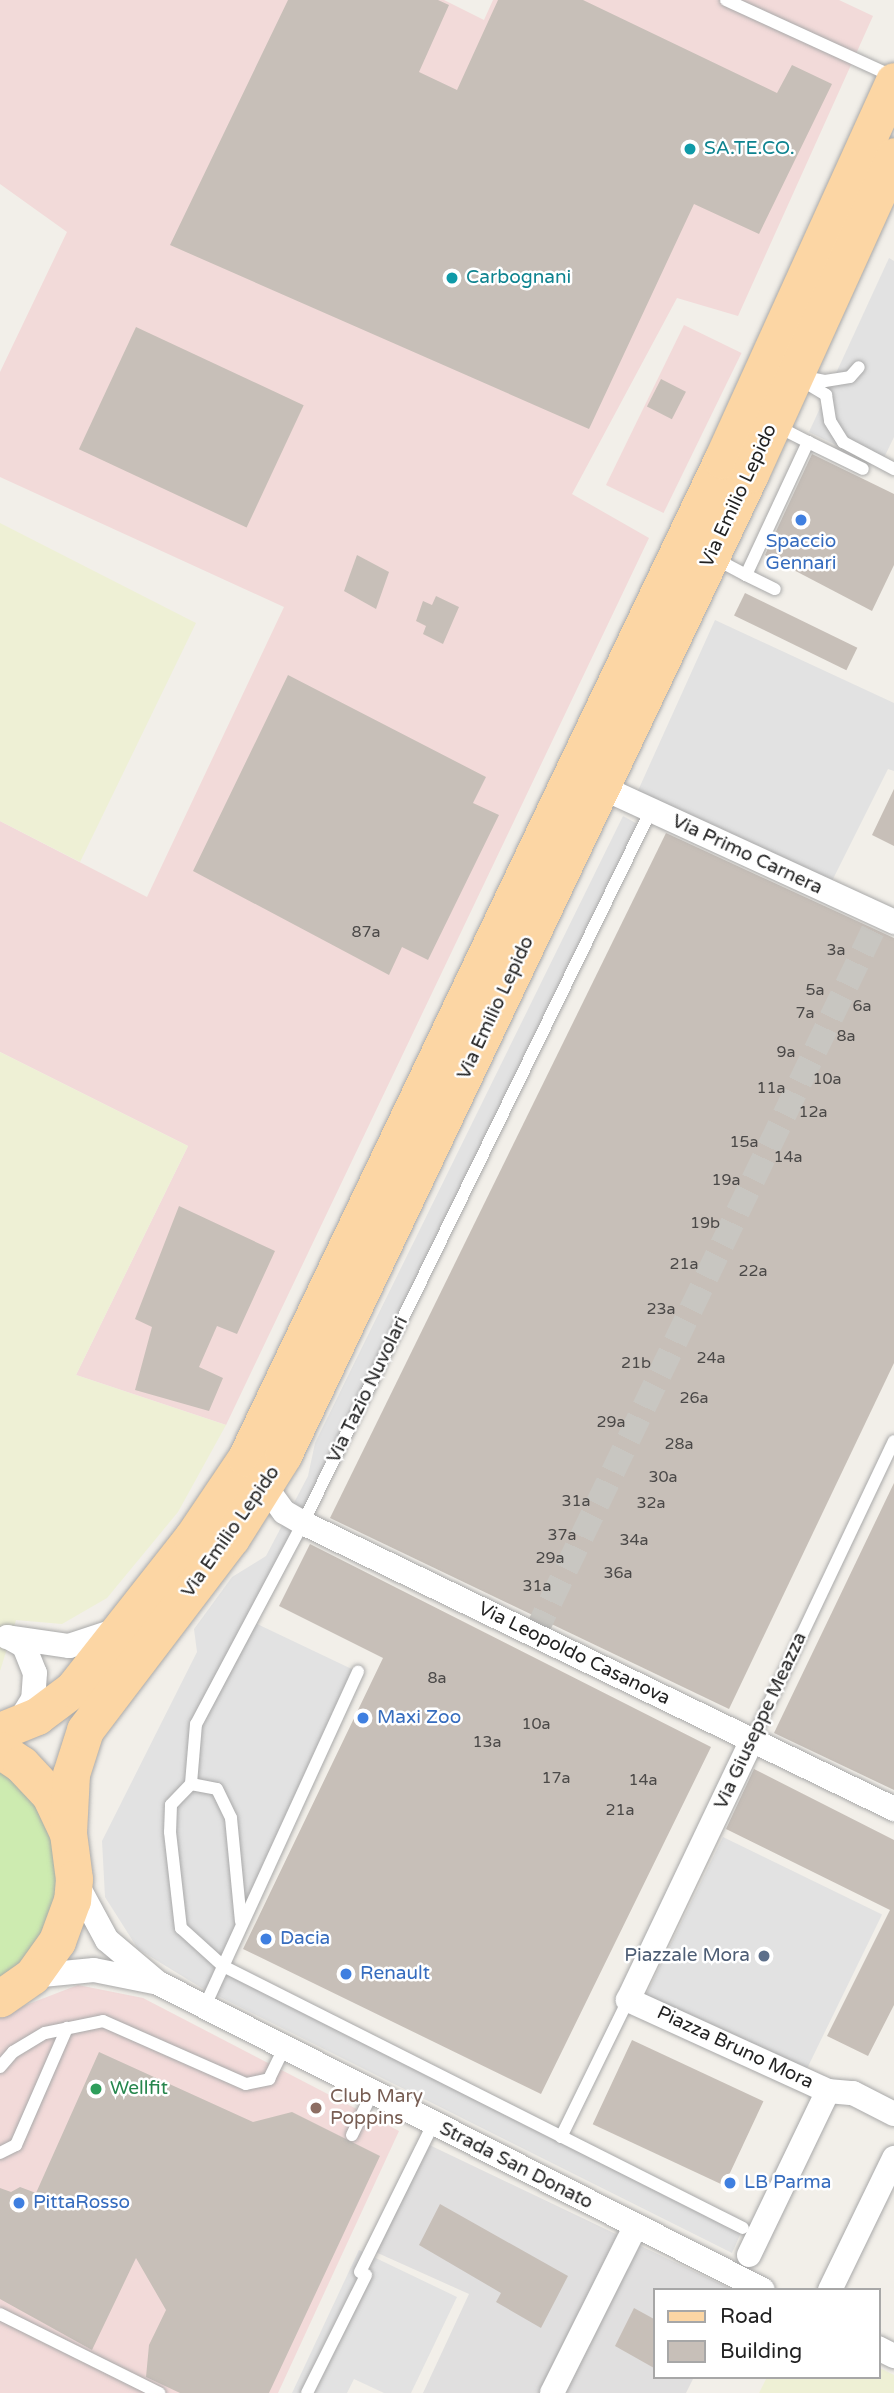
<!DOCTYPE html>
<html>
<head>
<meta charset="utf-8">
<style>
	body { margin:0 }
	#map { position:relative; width:894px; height:2393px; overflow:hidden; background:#f2efe9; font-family:"Varela Round",sans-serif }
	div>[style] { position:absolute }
	.residential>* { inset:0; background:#e0dfdf }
	.commercial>* { inset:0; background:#f2dad9; transform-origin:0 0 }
	.farmland>* { inset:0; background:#eef0d5 }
	.grass>* { inset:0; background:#cdebb0 }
	.parking>* { inset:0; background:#e2e2e2; transform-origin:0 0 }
	.building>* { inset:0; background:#c7bfb8; transform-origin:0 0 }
	.street-tunnel>* { height:24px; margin-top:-12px; transform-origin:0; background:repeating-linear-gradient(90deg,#c8c6c1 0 24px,transparent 0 36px) }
	.roads { filter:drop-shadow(0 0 2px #a9a9a9) drop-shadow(0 0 2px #a9a9a9) }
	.lane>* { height:12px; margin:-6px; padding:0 6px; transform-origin:6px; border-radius:6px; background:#fff }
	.street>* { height:24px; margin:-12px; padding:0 12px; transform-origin:12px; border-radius:12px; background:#fff }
	.primary>* { height:37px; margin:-18.5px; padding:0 18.5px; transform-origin:18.5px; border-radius:18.5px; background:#fcd6a4 }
	.dots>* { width:19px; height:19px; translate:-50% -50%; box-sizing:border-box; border:4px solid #fff; border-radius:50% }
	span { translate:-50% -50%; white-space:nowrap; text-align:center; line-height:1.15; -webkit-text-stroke:5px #fff; paint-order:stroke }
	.number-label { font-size:16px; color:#4b4948 }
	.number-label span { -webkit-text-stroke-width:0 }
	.culture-label { font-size:19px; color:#0d838f }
	.left { translate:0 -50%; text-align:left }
	.street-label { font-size:19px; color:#222 }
	.shop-label { font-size:19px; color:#366cbe }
	.service-label { font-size:19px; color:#4e5e75 }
	.right { translate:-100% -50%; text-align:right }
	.leisure-label { font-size:19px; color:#27864d }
	.education-label { font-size:19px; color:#785e54 }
	.legend { position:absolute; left:653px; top:2288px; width:228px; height:91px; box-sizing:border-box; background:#fff; border:2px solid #a7a7a7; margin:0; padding:9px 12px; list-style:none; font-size:21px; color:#222 }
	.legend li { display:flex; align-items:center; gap:14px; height:35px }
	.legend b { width:35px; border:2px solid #a7a7a7 }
</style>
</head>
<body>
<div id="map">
	<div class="residential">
		<div style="clip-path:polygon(421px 2141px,733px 2290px,654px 2290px,654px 2377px,694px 2377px,686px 2393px,423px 2393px,469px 2294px,371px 2250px)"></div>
	</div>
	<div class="commercial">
		<div style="clip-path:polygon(0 0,444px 0,484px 20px,493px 0,839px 0,873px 16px,738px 316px,677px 298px,572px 494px,649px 538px,226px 1425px,76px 1375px,188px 1146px,0 1052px,0 821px,147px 897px,284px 607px,0 477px,0 372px,67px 232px,0 184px)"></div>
		<div style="left:684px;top:325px;width:64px;height:178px;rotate:26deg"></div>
		<div style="clip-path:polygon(78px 1985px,143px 1998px,399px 2131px,278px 2393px,0 2393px,0 2015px)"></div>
	</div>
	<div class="farmland">
		<div style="clip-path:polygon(0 523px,196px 623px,80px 862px,0 821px)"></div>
		<div style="clip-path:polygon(0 1052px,188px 1146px,76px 1375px,226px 1425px,178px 1512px,107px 1598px,62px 1624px,16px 1620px,0 1671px)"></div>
		<div style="clip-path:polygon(878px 2367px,894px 2375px,894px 2393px,759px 2393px,767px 2377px,878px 2377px)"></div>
	</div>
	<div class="grass">
		<div style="clip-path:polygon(0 1768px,20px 1784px,44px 1817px,57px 1857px,55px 1898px,49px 1919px,28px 1955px,0 1980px)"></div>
	</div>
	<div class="parking">
		<div style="clip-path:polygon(889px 258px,894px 261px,894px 437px,880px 466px,809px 432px)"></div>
		<div style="clip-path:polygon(715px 620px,894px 703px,894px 771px,888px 769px,831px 883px,636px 795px)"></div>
		<div style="clip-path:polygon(623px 816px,643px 827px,251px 1621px,358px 1672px,224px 1966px,743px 2228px,732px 2253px,200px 1987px,138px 1949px,105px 1897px,102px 1841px,197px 1652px,194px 1629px,232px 1577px,266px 1556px,308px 1476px,315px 1443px)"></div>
		<div style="left:723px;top:1837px;width:177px;height:177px;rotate:26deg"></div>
		<div style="clip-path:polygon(359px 2250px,457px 2297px,411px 2393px,384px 2393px,354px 2379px,347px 2393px,292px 2393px)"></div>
	</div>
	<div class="building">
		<div style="clip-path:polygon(288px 0,438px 0,449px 5px,419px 72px,457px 90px,498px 0,583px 0,777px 93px,792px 65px,832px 84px,759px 234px,694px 204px,589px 429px,170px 245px)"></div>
		<div style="left:136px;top:327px;width:185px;height:135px;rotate:25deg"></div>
		<div style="left:661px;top:379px;width:28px;height:31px;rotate:27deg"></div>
		<div style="clip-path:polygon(812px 454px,894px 494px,894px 565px,872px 611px,765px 555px)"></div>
		<div style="clip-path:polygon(357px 555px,389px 572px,376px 609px,344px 591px)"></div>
		<div style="left:745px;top:593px;width:125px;height:25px;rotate:26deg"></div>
		<div style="clip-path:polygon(436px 596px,459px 607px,443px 644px,423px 634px,426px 626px,416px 621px,423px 601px,432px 605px)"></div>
		<div style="clip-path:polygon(288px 675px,486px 777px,473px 803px,499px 815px,428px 960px,402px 947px,389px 975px,193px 871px)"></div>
		<div style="clip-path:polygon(894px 789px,894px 846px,872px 835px)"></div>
		<div style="clip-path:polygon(666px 833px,894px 938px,894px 1363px,729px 1709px,330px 1518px)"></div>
		<div style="clip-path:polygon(179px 1206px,275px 1251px,237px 1334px,217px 1326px,199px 1367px,223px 1378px,209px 1411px,135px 1390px,152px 1327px,135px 1319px)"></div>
		<div style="clip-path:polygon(894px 1483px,894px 1790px,774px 1733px)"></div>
		<div style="clip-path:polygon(310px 1544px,711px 1747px,541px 2094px,243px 1949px,383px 1658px,279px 1606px)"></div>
		<div style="clip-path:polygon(754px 1769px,894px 1840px,894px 2005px,868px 2056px,827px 2036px,890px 1910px,726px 1829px)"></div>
		<div style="left:632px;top:2040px;width:145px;height:93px;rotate:25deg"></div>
		<div style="clip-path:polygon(99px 2052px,253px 2122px,292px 2112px,380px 2156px,269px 2393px,180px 2393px,146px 2377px,149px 2345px,166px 2310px,136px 2258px,92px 2350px,0 2299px,0 2188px,11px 2192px,20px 2187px,36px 2193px)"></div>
		<div style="clip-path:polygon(440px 2204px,568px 2276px,541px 2328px,496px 2302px,501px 2293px,419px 2245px)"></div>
		<div style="clip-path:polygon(634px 2308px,654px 2319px,654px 2368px,615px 2346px)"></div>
	</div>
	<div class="street-tunnel">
		<div style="left:535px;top:1634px;width:797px;rotate:-64.34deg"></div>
	</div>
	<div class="roads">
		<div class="lane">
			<div style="left:726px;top:0;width:185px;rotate:24.6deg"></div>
			<div style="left:799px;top:376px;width:26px;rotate:11deg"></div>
			<div style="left:825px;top:381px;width:25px;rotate:-9deg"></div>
			<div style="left:850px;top:377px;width:13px;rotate:-48deg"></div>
			<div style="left:798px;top:378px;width:33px;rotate:31deg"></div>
			<div style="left:826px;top:395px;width:26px;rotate:81deg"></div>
			<div style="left:830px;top:421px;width:25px;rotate:58deg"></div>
			<div style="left:843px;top:442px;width:58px;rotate:27.9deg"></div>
			<div style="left:808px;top:442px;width:61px;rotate:26.1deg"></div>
			<div style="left:714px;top:558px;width:36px;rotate:28deg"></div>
			<div style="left:746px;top:575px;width:147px;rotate:-65deg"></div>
			<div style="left:808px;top:442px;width:25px;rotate:-153deg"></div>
			<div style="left:786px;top:431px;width:13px;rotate:171deg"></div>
			<div style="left:746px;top:575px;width:32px;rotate:26deg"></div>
			<div style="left:651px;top:810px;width:793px;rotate:116.02deg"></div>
			<div style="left:303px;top:1523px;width:228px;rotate:118deg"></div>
			<div style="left:196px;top:1724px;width:60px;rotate:94.8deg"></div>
			<div style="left:191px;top:1784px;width:29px;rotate:134deg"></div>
			<div style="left:171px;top:1805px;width:27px;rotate:92deg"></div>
			<div style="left:170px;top:1832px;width:97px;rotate:83.5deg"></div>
			<div style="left:181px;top:1928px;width:57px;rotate:42.1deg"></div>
			<div style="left:223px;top:1966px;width:582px;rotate:26.74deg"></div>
			<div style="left:751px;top:1742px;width:333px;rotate:-64.6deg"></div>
			<div style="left:191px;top:1784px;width:26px;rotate:11deg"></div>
			<div style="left:217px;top:1789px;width:32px;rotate:64deg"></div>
			<div style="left:231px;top:1818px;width:104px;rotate:84.5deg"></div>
			<div style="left:204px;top:2008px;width:370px;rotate:-65.4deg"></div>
			<div style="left:0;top:2067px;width:20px;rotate:-49deg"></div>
			<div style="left:13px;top:2052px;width:37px;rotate:-31deg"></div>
			<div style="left:45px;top:2033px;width:59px;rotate:-11.7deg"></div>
			<div style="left:103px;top:2021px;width:156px;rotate:23.8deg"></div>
			<div style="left:246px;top:2084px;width:24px;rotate:-12deg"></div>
			<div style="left:269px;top:2079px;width:34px;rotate:-64deg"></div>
			<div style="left:352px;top:2135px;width:47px;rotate:-64.5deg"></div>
			<div style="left:561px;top:2137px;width:153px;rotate:-63.9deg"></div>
			<div style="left:0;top:2153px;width:18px;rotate:-27deg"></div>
			<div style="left:16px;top:2145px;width:128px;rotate:-66.4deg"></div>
			<div style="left:360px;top:2272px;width:165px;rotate:-63.7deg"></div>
			<div style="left:0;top:2314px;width:178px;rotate:26.4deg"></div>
			<div style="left:307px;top:2393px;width:132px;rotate:-63.4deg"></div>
		</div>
		<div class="street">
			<div style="left:601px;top:787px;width:323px;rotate:24.7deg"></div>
			<div style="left:265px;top:1486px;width:32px;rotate:54deg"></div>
			<div style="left:284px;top:1512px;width:22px;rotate:30deg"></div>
			<div style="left:303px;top:1523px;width:657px;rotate:25.82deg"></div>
			<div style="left:7px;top:1637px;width:63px;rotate:8.3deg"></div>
			<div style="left:69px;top:1646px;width:51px;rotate:-18.4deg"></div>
			<div style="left:8px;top:1637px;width:18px;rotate:29deg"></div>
			<div style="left:24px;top:1646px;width:29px;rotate:68deg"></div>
			<div style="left:35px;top:1673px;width:26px;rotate:94deg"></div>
			<div style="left:33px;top:1699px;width:28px;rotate:122deg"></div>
			<div style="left:74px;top:1879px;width:69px;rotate:61.6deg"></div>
			<div style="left:107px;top:1940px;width:67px;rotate:40.1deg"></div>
			<div style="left:158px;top:1983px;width:678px;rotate:26.9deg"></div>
			<div style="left:32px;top:1976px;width:62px;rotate:-5.5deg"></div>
			<div style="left:94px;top:1970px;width:61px;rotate:11.3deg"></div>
			<div style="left:828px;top:2091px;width:25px;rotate:5deg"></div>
			<div style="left:853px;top:2093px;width:46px;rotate:27.1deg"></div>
			<div style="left:749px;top:2255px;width:182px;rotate:-64.3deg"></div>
			<div style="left:828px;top:2091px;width:220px;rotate:-155.5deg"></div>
			<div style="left:628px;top:2000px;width:286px;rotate:-64.5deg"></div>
			<div style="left:830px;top:2290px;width:147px;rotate:-64.1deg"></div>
			<div style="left:878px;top:2348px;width:18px;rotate:27deg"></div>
			<div style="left:552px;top:2393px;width:186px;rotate:-63.4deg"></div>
		</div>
		<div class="primary">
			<div style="left:0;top:1731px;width:40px;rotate:-22deg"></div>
			<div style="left:37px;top:1716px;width:45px;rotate:-36.9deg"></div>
			<div style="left:73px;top:1689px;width:192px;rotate:-51.8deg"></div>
			<div style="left:192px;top:1538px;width:97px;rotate:-56deg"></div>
			<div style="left:246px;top:1458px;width:1106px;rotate:-64.5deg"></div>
			<div style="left:722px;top:460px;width:416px;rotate:-65.6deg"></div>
			<div style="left:0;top:1750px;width:25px;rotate:34deg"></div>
			<div style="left:21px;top:1764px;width:42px;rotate:46.9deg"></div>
			<div style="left:50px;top:1795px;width:42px;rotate:64.7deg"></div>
			<div style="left:68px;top:1833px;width:46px;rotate:82.6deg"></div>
			<div style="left:74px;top:1879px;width:21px;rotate:95deg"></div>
			<div style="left:72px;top:1900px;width:44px;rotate:110.1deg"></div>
			<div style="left:57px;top:1941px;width:43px;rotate:125.5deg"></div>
			<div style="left:32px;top:1976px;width:39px;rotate:145deg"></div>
			<div style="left:68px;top:1833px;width:59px;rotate:-87.1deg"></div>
			<div style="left:71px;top:1774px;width:46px;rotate:-72.3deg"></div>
			<div style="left:85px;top:1730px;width:241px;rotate:-52.8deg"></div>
			<div style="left:231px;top:1538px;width:98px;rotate:-57.9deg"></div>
			<div style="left:283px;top:1455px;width:1086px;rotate:-64.54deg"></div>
			<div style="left:750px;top:474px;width:349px;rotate:-65.6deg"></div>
		</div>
	</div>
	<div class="dots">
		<div style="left:690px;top:149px;background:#0f9aa8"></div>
		<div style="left:452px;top:278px;background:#0f9aa8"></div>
		<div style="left:801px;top:520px;background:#3f7fe0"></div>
		<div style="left:363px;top:1718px;background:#3f7fe0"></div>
		<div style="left:266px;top:1939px;background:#3f7fe0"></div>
		<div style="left:764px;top:1956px;background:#5c6f8a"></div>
		<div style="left:346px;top:1974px;background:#3f7fe0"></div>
		<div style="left:96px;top:2089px;background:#2e9e5b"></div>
		<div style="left:316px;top:2108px;background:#8d6e63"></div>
		<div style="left:730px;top:2183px;background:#3f7fe0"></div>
		<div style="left:19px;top:2203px;background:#3f7fe0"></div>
	</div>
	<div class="number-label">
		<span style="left:366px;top:932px">87a</span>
		<span style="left:836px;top:950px">3a</span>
		<span style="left:815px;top:990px">5a</span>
		<span style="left:862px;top:1006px">6a</span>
		<span style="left:805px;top:1013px">7a</span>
		<span style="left:846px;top:1036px">8a</span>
		<span style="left:786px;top:1052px">9a</span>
		<span style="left:827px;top:1079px">10a</span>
		<span style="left:771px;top:1088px">11a</span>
		<span style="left:813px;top:1112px">12a</span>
		<span style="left:744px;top:1142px">15a</span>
		<span style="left:788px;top:1157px">14a</span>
		<span style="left:726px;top:1180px">19a</span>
		<span style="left:705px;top:1223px">19b</span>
		<span style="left:684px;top:1264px">21a</span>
		<span style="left:753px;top:1271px">22a</span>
		<span style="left:661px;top:1309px">23a</span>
		<span style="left:711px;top:1358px">24a</span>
		<span style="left:636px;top:1363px">21b</span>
		<span style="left:694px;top:1398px">26a</span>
		<span style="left:611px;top:1422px">29a</span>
		<span style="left:679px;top:1444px">28a</span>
		<span style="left:663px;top:1477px">30a</span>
		<span style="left:576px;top:1501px">31a</span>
		<span style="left:651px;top:1503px">32a</span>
		<span style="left:562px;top:1535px">37a</span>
		<span style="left:634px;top:1540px">34a</span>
		<span style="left:550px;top:1558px">29a</span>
		<span style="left:618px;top:1573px">36a</span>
		<span style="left:537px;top:1586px">31a</span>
		<span style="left:437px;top:1678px">8a</span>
		<span style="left:536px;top:1724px">10a</span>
		<span style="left:487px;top:1742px">13a</span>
		<span style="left:556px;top:1778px">17a</span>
		<span style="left:643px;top:1780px">14a</span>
		<span style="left:620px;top:1810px">21a</span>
	</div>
	<div class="culture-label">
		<span class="left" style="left:704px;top:149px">SA.TE.CO.</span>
		<span class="left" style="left:466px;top:278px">Carbognani</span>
	</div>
	<div class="street-label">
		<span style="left:739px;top:496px;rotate:-65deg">Via Emilio Lepido</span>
		<span style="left:747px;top:855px;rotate:25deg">Via Primo Carnera</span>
		<span style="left:496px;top:1008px;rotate:-65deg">Via Emilio Lepido</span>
		<span style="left:368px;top:1390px;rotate:-64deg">Via Tazio Nuvolari</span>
		<span style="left:231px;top:1532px;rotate:-55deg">Via Emilio Lepido</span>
		<span style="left:574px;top:1654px;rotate:26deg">Via Leopoldo Casanova</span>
		<span style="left:761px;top:1721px;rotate:-65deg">Via Giuseppe Meazza</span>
		<span style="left:735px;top:2048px;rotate:25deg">Piazza Bruno Mora</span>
		<span style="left:516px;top:2166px;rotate:27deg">Strada San Donato</span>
	</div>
	<div class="shop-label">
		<span style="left:801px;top:553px">Spaccio<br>Gennari</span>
		<span class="left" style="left:377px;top:1718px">Maxi Zoo</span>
		<span class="left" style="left:280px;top:1939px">Dacia</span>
		<span class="left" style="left:360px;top:1974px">Renault</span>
		<span class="left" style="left:744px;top:2183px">LB Parma</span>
		<span class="left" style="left:33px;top:2203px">PittaRosso</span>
	</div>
	<div class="service-label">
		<span class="right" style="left:750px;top:1956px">Piazzale Mora</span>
	</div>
	<div class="leisure-label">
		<span class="left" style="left:110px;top:2089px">Wellfit</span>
	</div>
	<div class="education-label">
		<span class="left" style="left:330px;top:2108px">Club Mary<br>Poppins</span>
	</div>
	<ul class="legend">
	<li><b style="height:9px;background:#fcd6a4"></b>Road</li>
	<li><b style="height:19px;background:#c7bfb8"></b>Building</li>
	</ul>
</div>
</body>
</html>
